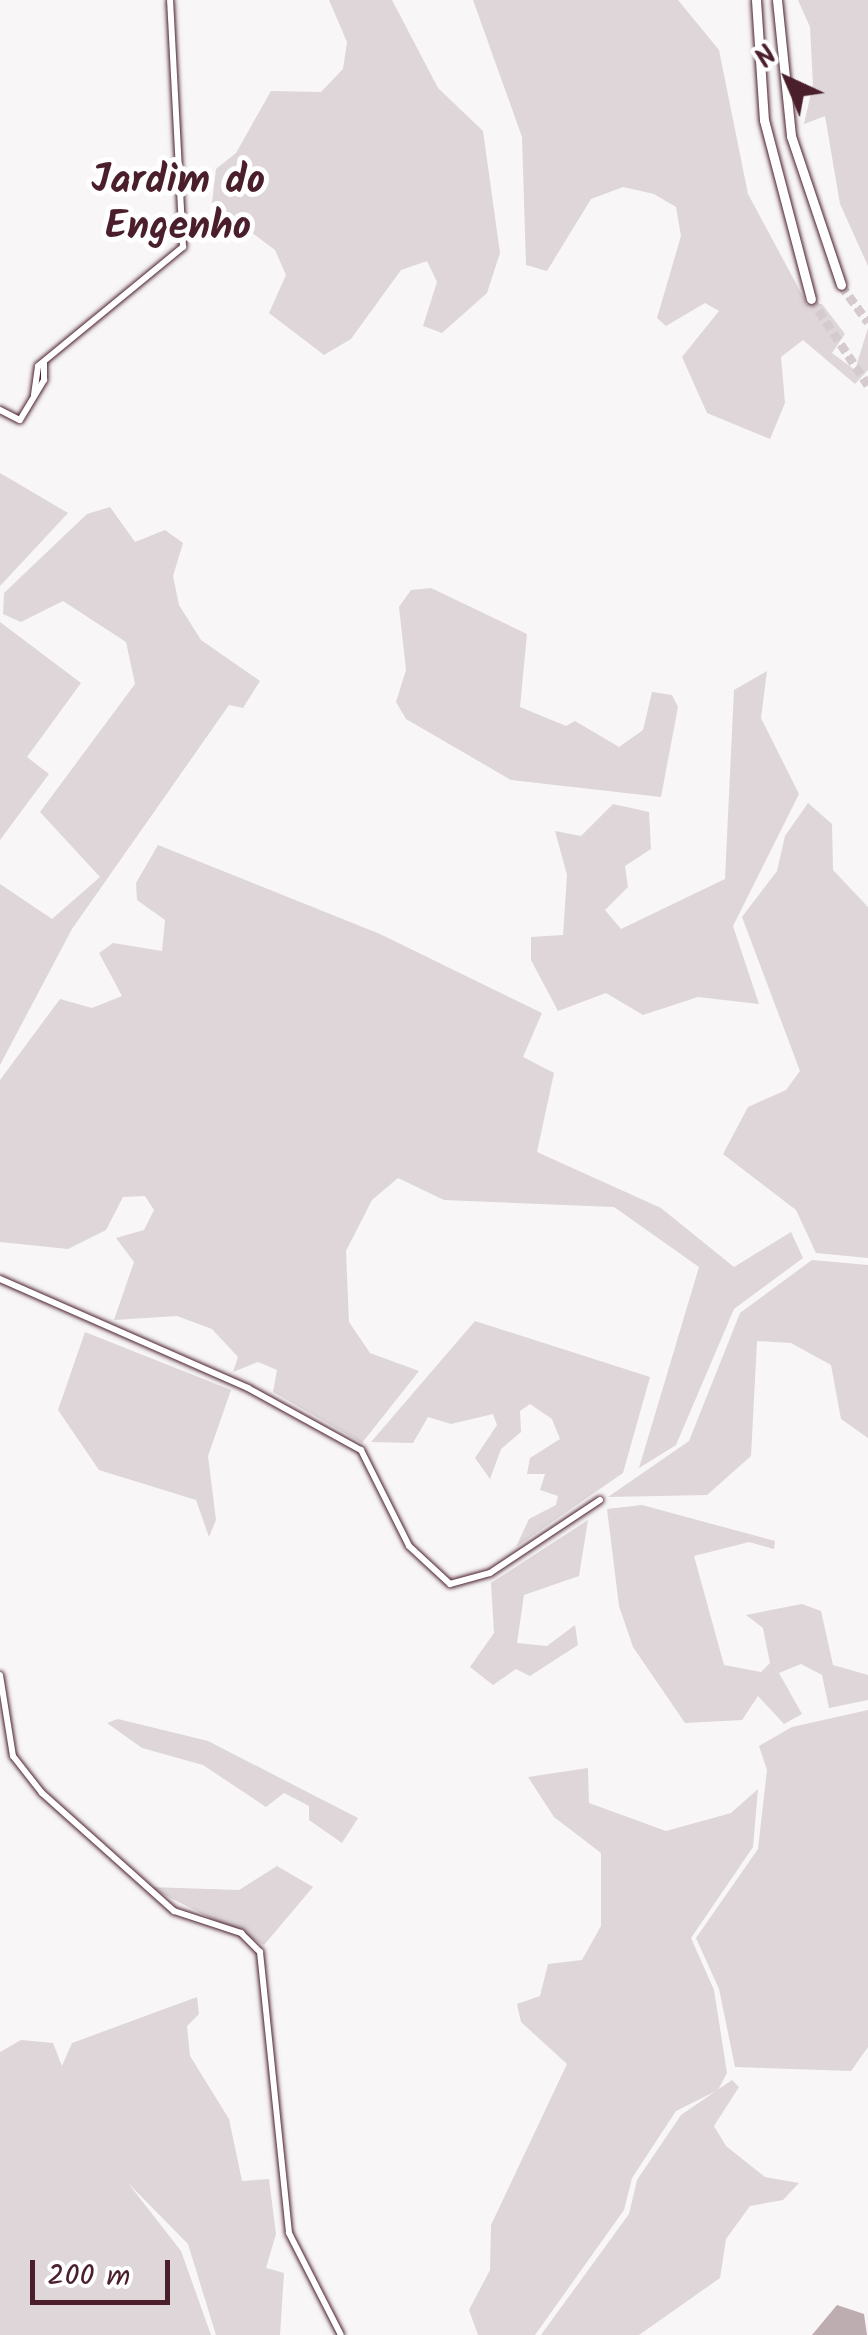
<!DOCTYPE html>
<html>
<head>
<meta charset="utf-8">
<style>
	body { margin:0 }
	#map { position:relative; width:868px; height:2335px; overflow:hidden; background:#f8f6f7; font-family:Kalam,sans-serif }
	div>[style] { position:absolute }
	.green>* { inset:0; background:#ded6d9 }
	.water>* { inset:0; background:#bdadb0 }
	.highway-tunnel>* { height:9px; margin-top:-4.5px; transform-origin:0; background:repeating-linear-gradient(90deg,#d5cbce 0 9px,transparent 0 13.5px) }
	.roads { filter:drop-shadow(0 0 2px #4a1f2b) drop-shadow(0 0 2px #4a1f2b) }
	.secondary>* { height:6px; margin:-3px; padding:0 3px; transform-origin:3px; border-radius:3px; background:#fff }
	.highway>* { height:9px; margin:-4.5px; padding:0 4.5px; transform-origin:4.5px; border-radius:4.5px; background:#fff }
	span { translate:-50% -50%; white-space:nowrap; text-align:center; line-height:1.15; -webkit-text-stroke:10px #fff; paint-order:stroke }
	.district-label { font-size:40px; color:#4a1f2b; font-weight:700 }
	.north { position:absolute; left:738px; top:30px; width:100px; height:100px; -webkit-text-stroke:8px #fff; paint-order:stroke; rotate:316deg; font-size:28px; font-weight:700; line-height:40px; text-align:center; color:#4a1f2b }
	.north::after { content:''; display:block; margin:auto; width:35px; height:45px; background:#4a1f2b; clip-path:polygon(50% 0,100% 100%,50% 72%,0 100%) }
	.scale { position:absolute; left:30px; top:2260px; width:140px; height:45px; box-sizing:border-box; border:5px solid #4a1f2b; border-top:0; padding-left:12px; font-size:30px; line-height:35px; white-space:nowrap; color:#4a1f2b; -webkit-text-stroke:8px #fff; paint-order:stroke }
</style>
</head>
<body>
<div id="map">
	<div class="green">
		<div style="clip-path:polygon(329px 0,392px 0,438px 88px,483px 131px,500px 253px,487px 293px,442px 333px,423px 326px,437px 282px,427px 261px,401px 270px,351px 339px,324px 355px,269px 313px,286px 275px,275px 250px,212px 203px,216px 169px,236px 153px,271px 91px,321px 92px,343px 69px,347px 42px)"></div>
		<div style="clip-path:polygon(473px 0,678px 0,719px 50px,748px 194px,807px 304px,822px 304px,845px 334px,832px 353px,855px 370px,868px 328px,868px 370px,855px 384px,803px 340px,781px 357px,785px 403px,770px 439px,707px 413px,682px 357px,719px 311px,705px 303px,666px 326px,657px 318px,681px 236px,676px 207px,654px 194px,623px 187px,591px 199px,547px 271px,526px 265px,522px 137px)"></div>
		<div style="clip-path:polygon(798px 0,868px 0,868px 266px,840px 204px,825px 116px,804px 124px,813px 84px,810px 27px)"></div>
		<div style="clip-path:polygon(0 473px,68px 513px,0 586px)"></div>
		<div style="clip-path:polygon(110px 507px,135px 542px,165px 530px,183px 543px,173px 576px,179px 605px,201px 640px,260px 681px,243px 708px,229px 705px,72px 929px,0 1065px,0 884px,52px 919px,100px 877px,40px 812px,135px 684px,126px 642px,63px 601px,21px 622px,3px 614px,4px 593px,87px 514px)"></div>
		<div style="clip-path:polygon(431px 588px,527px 634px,520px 707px,566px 726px,575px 721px,619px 747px,643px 730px,652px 692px,672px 695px,678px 707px,661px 797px,511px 780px,406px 719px,396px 702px,406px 670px,399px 607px,411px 590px)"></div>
		<div style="clip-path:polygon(0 622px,81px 683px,27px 757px,49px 774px,0 840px)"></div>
		<div style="clip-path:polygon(767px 671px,761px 718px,799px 794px,733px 926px,759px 1004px,698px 997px,643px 1015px,606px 993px,558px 1011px,531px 960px,531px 937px,563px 935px,567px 875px,555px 831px,581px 836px,613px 804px,649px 812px,651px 849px,625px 866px,628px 887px,605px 910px,621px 929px,725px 879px,734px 690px)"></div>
		<div style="clip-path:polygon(808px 803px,832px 824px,833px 870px,868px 907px,868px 1258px,816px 1253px,796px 1210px,723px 1154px,748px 1107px,786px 1090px,800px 1071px,742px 917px,777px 871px,785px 836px)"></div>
		<div style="clip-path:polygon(158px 845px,380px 934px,542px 1013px,523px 1057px,554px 1073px,537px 1152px,661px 1208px,734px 1267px,791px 1232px,803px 1258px,734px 1309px,676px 1445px,639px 1468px,699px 1267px,614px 1207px,444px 1200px,398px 1178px,372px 1200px,346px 1251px,349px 1322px,370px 1353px,419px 1371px,362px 1443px,273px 1392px,277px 1370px,258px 1362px,233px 1372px,238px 1357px,212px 1329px,177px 1316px,114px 1320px,134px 1262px,116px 1238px,144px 1230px,154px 1210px,145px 1196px,123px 1197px,106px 1230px,68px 1249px,0 1242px,0 1080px,60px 999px,92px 1008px,122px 996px,99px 953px,113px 943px,162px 951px,165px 920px,137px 900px,136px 883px)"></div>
		<div style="clip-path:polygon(812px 1260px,868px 1265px,868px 1438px,841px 1419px,831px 1365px,791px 1343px,757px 1341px,751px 1456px,707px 1495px,608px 1497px,689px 1441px,740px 1313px)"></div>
		<div style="clip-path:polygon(475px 1321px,650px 1377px,623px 1473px,516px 1547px,529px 1519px,556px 1505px,558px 1496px,540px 1490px,545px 1474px,527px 1474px,530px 1458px,560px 1439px,552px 1419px,530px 1404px,520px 1411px,521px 1432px,501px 1449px,490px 1479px,475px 1458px,497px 1425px,493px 1414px,451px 1424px,428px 1417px,413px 1443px,371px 1442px)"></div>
		<div style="clip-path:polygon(85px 1332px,231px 1390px,208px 1456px,216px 1520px,209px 1537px,196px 1500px,99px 1470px,58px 1410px)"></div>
		<div style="clip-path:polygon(642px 1505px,775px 1541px,774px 1549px,749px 1542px,694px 1556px,724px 1665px,761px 1672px,770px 1663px,763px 1628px,746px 1615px,802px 1604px,821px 1611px,833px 1665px,868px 1675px,868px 1700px,829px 1708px,822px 1675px,801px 1664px,779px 1673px,802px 1714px,784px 1724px,758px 1696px,742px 1720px,685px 1723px,633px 1647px,619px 1606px,607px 1509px)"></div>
		<div style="clip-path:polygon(588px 1520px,579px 1576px,524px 1595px,517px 1643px,547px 1646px,575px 1625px,578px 1645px,530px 1676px,516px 1669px,493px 1685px,470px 1667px,494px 1633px,491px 1583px)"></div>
		<div style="clip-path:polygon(868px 1710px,868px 2047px,851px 2071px,735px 2067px,719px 1989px,696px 1938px,758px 1849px,767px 1770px,759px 1746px,792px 1727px)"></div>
		<div style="clip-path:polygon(118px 1719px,208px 1741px,358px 1818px,342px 1843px,309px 1820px,309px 1806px,284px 1793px,266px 1807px,203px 1765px,142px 1748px,107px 1723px)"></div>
		<div style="clip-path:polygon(588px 1768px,589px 1803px,666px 1831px,731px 1813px,758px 1789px,753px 1847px,691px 1938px,714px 1990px,727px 2073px,718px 2090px,676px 2111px,632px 2178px,624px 2210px,535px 2335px,478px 2335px,469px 2310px,490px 2270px,491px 2225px,567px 2064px,521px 2022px,517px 2004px,540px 1996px,548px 1964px,582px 1960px,601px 1926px,601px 1853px,554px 1817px,528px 1777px)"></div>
		<div style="clip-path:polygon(277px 1866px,313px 1887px,264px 1945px,149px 1887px,239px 1890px)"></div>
		<div style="clip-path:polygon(197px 1997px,199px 2014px,187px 2026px,190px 2056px,229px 2119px,242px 2181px,269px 2179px,276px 2234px,266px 2268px,284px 2273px,280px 2335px,216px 2335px,188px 2244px,128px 2183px,181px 2251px,211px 2335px,0 2335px,0 2052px,21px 2040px,53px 2043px,62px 2066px,72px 2043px)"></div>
		<div style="clip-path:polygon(732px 2080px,739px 2087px,714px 2126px,726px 2146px,765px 2177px,799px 2183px,783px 2200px,750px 2206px,726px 2239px,720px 2278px,639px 2335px,541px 2335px,629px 2214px,637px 2180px,681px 2115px)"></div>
	</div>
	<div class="water">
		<div style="clip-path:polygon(837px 2305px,864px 2314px,867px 2335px,812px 2335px)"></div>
	</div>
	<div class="highway-tunnel">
		<div style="left:841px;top:285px;width:46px;rotate:53.9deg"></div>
		<div style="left:811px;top:299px;width:103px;rotate:56.5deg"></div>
	</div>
	<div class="roads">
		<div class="secondary">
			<div style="left:34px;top:395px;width:29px;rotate:-82deg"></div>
			<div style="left:38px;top:366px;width:188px;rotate:-39.4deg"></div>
			<div style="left:183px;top:247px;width:247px;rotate:-93deg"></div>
			<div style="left:0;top:410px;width:22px;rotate:27deg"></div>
			<div style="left:20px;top:420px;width:47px;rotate:-59deg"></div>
			<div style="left:44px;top:380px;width:18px;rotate:-90deg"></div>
			<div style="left:0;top:1279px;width:271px;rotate:23.7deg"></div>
			<div style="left:248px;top:1388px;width:129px;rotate:28.8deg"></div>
			<div style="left:361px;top:1450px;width:107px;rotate:63.4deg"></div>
			<div style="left:409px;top:1546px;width:56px;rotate:42.8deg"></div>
			<div style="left:450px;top:1584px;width:41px;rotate:-15.4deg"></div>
			<div style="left:490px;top:1573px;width:132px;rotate:-33.6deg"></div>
			<div style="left:0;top:1675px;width:82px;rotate:80.9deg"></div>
			<div style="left:13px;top:1756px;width:47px;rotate:51.9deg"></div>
			<div style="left:42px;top:1793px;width:177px;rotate:41.8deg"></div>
			<div style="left:174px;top:1911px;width:71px;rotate:18.2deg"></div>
			<div style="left:241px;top:1933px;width:27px;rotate:45deg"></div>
			<div style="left:260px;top:1952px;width:282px;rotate:84.1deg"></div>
			<div style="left:289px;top:2233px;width:114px;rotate:63deg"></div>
		</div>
		<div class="highway">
			<div style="left:756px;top:0;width:120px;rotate:86.2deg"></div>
			<div style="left:764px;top:120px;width:185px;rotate:75.3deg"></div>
			<div style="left:777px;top:0;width:137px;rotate:84.1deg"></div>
			<div style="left:791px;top:136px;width:157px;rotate:71.4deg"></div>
		</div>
	</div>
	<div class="district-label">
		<span style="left:178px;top:204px">Jardim do<br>Engenho</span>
	</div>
	<div class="north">N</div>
	<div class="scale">200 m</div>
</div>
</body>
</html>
